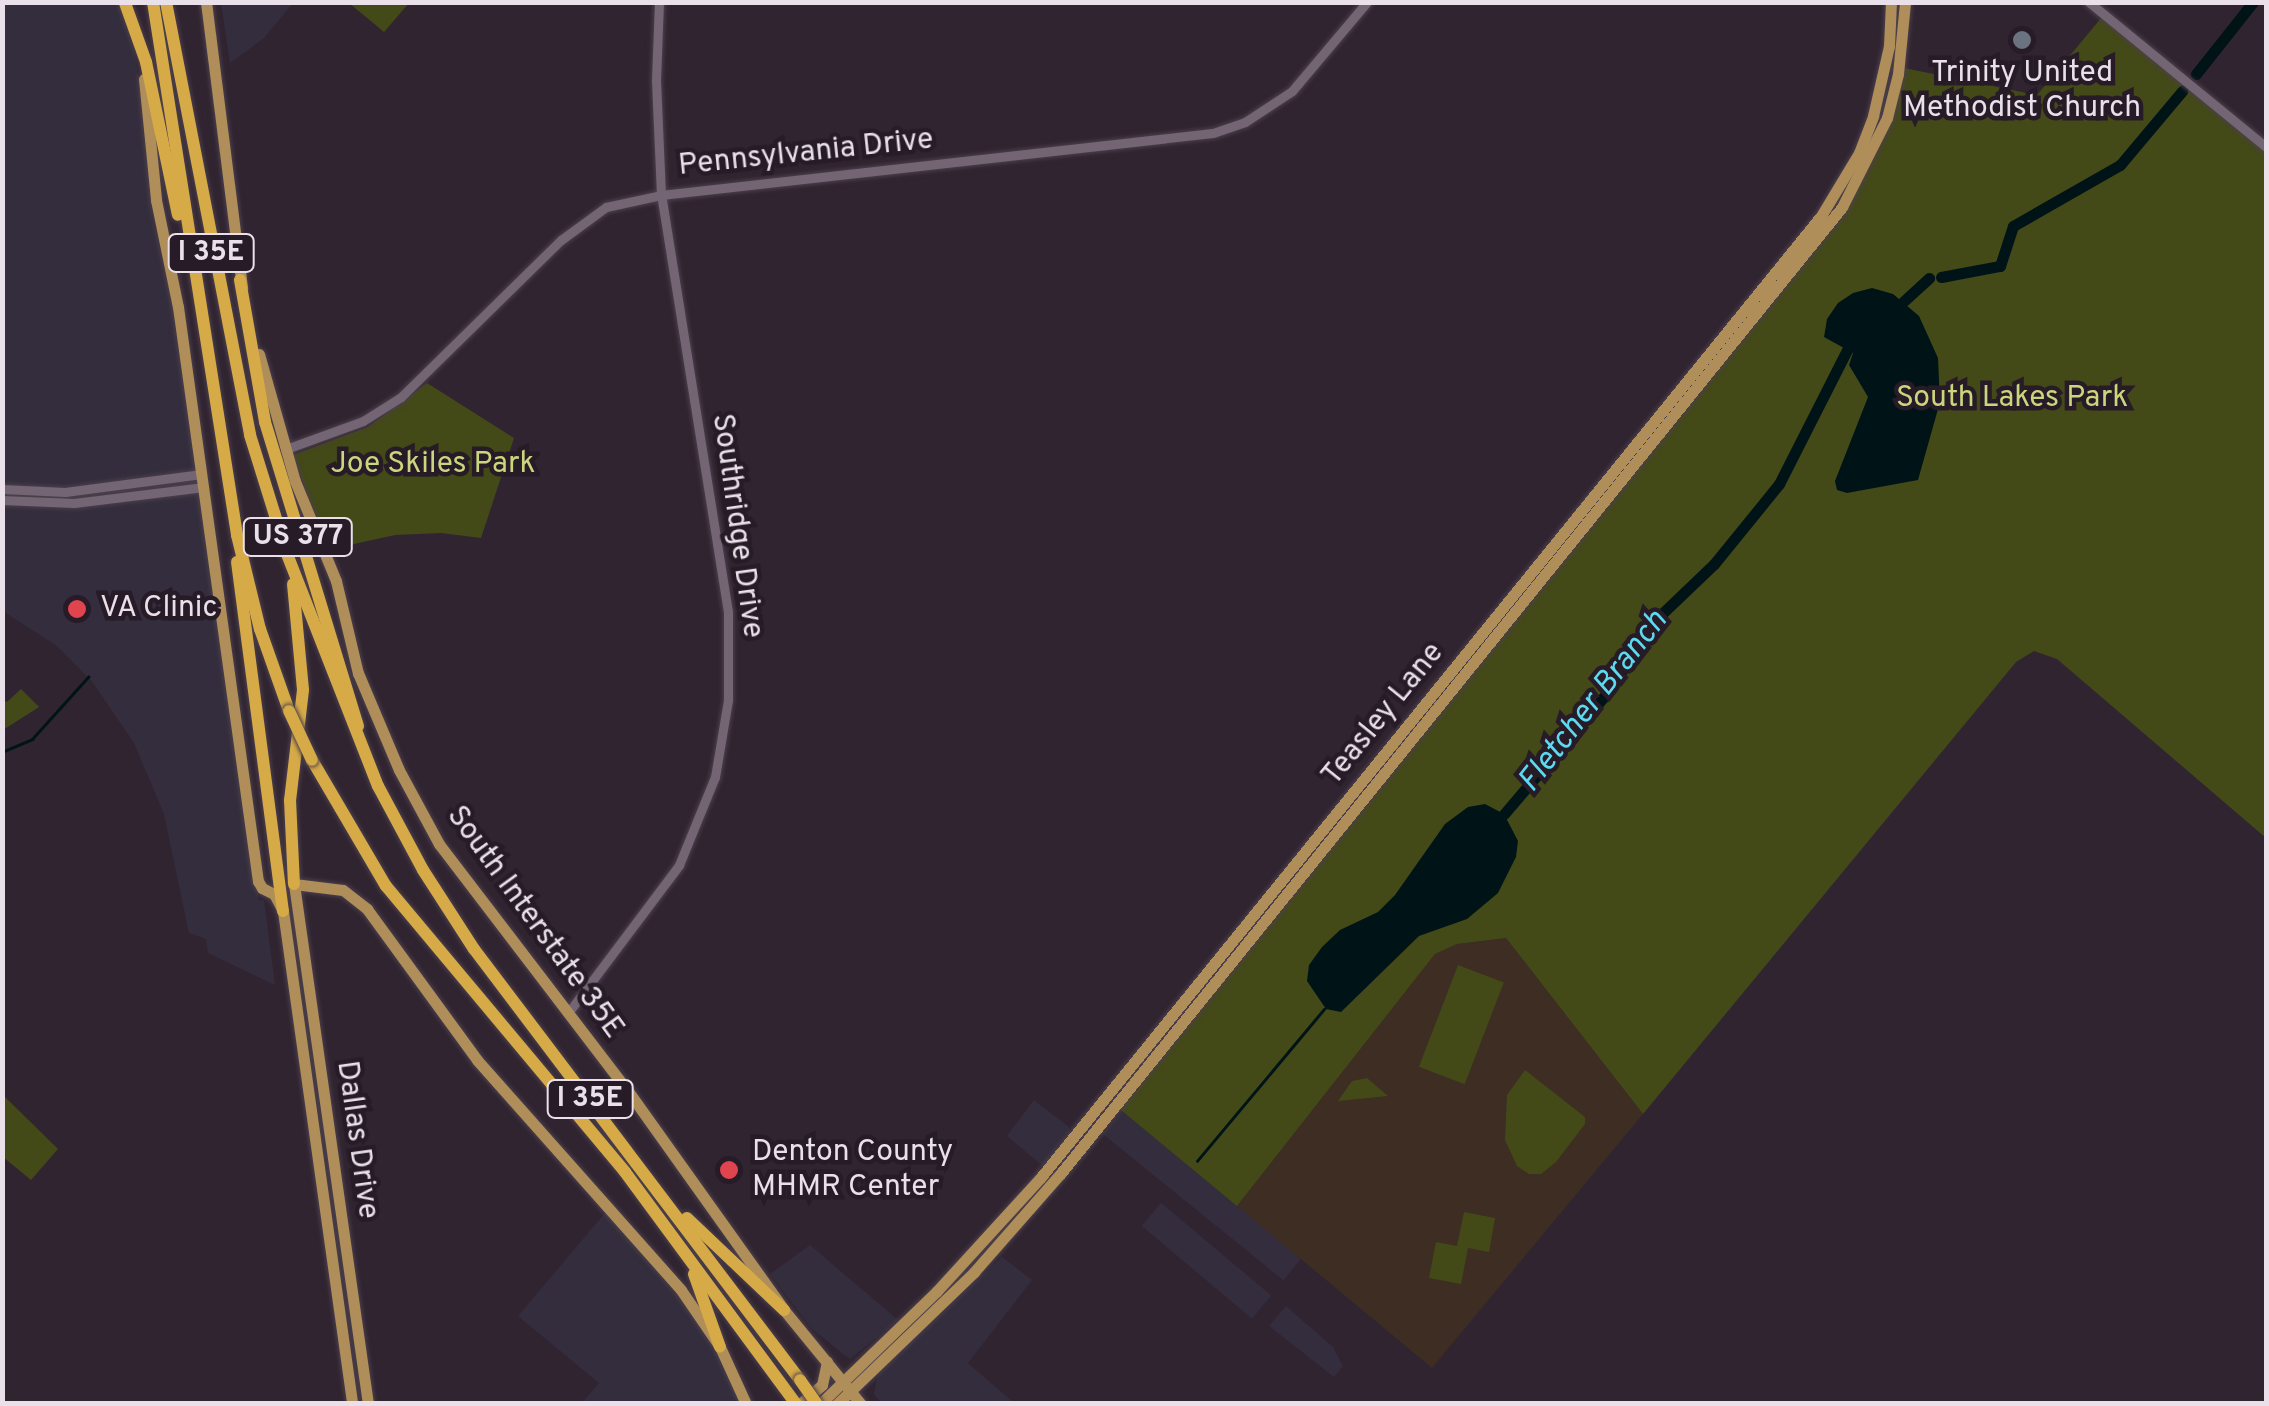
<!DOCTYPE html>
<html>
<head>
<meta charset="utf-8">
<style>
	body { margin:0 }
	#map { position:relative; width:2269px; height:1406px; overflow:hidden; background:#312431; font-family:Overpass,sans-serif }
	div>[style] { position:absolute }
	.commercial>* { inset:0; background:#342d3d; transform-origin:0 0 }
	.education>* { inset:0; background:#3d2d22 }
	.green>* { inset:0; background:#444918; transform-origin:0 0 }
	.water>* { inset:0; background:#001418 }
	.stream>* { height:2.5px; margin:-1.25px; padding:0 1.25px; transform-origin:1.25px; border-radius:1.25px; background:#001418 }
	.river>* { height:11px; margin:-5.5px; padding:0 5.5px; transform-origin:5.5px; border-radius:5.5px; background:#001418 }
	.roads { filter:drop-shadow(0 0 2px #4b404b) drop-shadow(0 0 2px #4b404b) }
	.minor>* { height:9px; margin:-4.5px; padding:0 4.5px; transform-origin:4.5px; border-radius:4.5px; background:#746574 }
	.major>* { height:11px; margin:-5.5px; padding:0 5.5px; transform-origin:5.5px; border-radius:5.5px; background:#af8e59 }
	.highway>* { height:12px; margin:-6px; padding:0 6px; transform-origin:6px; border-radius:6px; background:#d6aa47 }
	.bridges { filter:drop-shadow(0 0 2px #4b404b) drop-shadow(0 0 2px #4b404b) }
	.highway-bridge>* { height:12px; margin:-6px; padding:0 6px; transform-origin:6px; border-radius:6px; background:#d6aa47 }
	.dots>* { width:28px; height:28px; translate:-50% -50%; box-sizing:border-box; border:5px solid #271b27; border-radius:50% }
	span { translate:-50% -50%; white-space:nowrap; text-align:center; line-height:1.15; -webkit-text-stroke:9px #271b27; paint-order:stroke }
	.shield-label span { padding:2px 8px; background:#271b27; border:2px solid; border-radius:8px; -webkit-text-stroke-width:0 }
	.shield-label { font-size:28px; color:#e9e0e9; font-weight:700 }
	.poi-label { font-size:30px; color:#e9e0e9 }
	.left { translate:0 -50%; text-align:left }
	.street-label { font-size:30px; color:#e9e0e9 }
	.park-label { font-size:30px; color:#cbd57c }
	.water-label { font-size:32px; color:#5cdaef; font-style:italic }
	.frame { position:absolute; inset:0; border:5px solid #e9e0e9; pointer-events:none }
</style>
</head>
<body>
<div id="map">
	<div class="commercial">
		<div style="clip-path:polygon(2px 3px,121px 3px,133px 44px,145px 118px,152px 217px,171px 298px,259px 900px,264px 900px,275px 985px,208px 953px,206px 939px,189px 933px,164px 814px,134px 743px,91px 680px,57px 646px,3px 611px)"></div>
		<div style="clip-path:polygon(221px 3px,221px 2px,293px 3px,264px 38px,230px 63px)"></div>
		<div style="clip-path:polygon(1034px 1100px,1069px 1127px,1070px 1136px,1044px 1167px,1007px 1136px)"></div>
		<div style="left:1122px;top:1111px;width:232px;height:30px;rotate:39deg"></div>
		<div style="left:1161px;top:1203px;width:144px;height:30px;rotate:40deg"></div>
		<div style="clip-path:polygon(606px 1212px,673px 1286px,718px 1349px,742px 1403px,582px 1403px,599px 1383px,518px 1316px)"></div>
		<div style="clip-path:polygon(810px 1245px,898px 1320px,850px 1359px,812px 1329px,770px 1274px)"></div>
		<div style="clip-path:polygon(1002px 1257px,1032px 1280px,968px 1363px,1014px 1403px,881px 1403px,874px 1394px,878px 1373px)"></div>
		<div style="clip-path:polygon(1286px 1306px,1333px 1347px,1343px 1366px,1334px 1377px,1269px 1326px)"></div>
	</div>
	<div class="education">
		<div style="clip-path:polygon(1506px 938px,1643px 1114px,1432px 1368px,1237px 1206px,1435px 954px,1457px 944px)"></div>
	</div>
	<div class="green">
		<div style="clip-path:polygon(349px 3px,409px 3px,384px 32px)"></div>
		<div style="clip-path:polygon(2102px 17px,2266px 152px,2266px 838px,2057px 659px,2034px 651px,2016px 662px,1643px 1114px,1506px 938px,1457px 944px,1435px 954px,1237px 1206px,1116px 1106px,1828px 224px,1863px 170px,1899px 67px,2037px 95px)"></div>
		<div style="clip-path:polygon(427px 383px,514px 438px,481px 538px,441px 533px,395px 535px,327px 550px,293px 455px,368px 427px)"></div>
		<div style="clip-path:polygon(21px 689px,39px 707px,3px 730px,3px 700px,7px 702px)"></div>
		<div style="left:1458px;top:965px;width:49px;height:109px;rotate:21deg"></div>
		<div style="clip-path:polygon(1525px 1070px,1585px 1117px,1585px 1124px,1556px 1162px,1541px 1174px,1529px 1174px,1517px 1166px,1505px 1140px,1507px 1095px)"></div>
		<div style="clip-path:polygon(1367px 1078px,1388px 1096px,1338px 1101px,1352px 1081px)"></div>
		<div style="clip-path:polygon(3px 1095px,58px 1149px,31px 1180px,3px 1157px)"></div>
		<div style="clip-path:polygon(1464px 1212px,1495px 1218px,1489px 1252px,1468px 1248px,1461px 1284px,1429px 1278px,1436px 1242px,1457px 1246px)"></div>
	</div>
	<div class="water">
		<div style="clip-path:polygon(1872px 288px,1893px 294px,1919px 316px,1938px 358px,1940px 402px,1918px 480px,1847px 493px,1837px 490px,1835px 481px,1868px 397px,1849px 365px,1853px 353px,1824px 337px,1827px 319px,1838px 303px,1853px 293px)"></div>
		<div style="clip-path:polygon(1485px 804px,1504px 814px,1518px 841px,1516px 857px,1498px 893px,1467px 919px,1419px 936px,1341px 1012px,1326px 1009px,1307px 981px,1309px 965px,1322px 947px,1340px 930px,1378px 912px,1395px 895px,1445px 824px,1468px 807px)"></div>
	</div>
	<div class="stream">
		<div style="left:2px;top:752px;width:33px;rotate:-23deg"></div>
		<div style="left:32px;top:739px;width:84px;rotate:-47.9deg"></div>
		<div style="left:1197px;top:1161px;width:198px;rotate:-50.1deg"></div>
	</div>
	<div class="river">
		<div style="left:2196px;top:74px;width:92px;rotate:-51.6deg"></div>
		<div style="left:1941px;top:277px;width:60px;rotate:-10.6deg"></div>
		<div style="left:2000px;top:266px;width:42px;rotate:-72deg"></div>
		<div style="left:2013px;top:226px;width:123px;rotate:-29.7deg"></div>
		<div style="left:2120px;top:165px;width:97px;rotate:-50deg"></div>
		<div style="left:1893px;top:311px;width:49px;rotate:-42.5deg"></div>
		<div style="left:1504px;top:814px;width:167px;rotate:-49.6deg"></div>
		<div style="left:1612px;top:687px;width:69px;rotate:-59.3deg"></div>
		<div style="left:1647px;top:628px;width:93px;rotate:-43.7deg"></div>
		<div style="left:1714px;top:564px;width:103px;rotate:-50.9deg"></div>
		<div style="left:1779px;top:484px;width:164px;rotate:-63.1deg"></div>
	</div>
	<div class="roads">
		<div class="minor">
			<div style="left:2089px;top:2px;width:229px;rotate:39.3deg"></div>
			<div style="left:286px;top:449px;width:82px;rotate:-20deg"></div>
			<div style="left:363px;top:421px;width:45px;rotate:-32.3deg"></div>
			<div style="left:401px;top:397px;width:224px;rotate:-44.5deg"></div>
			<div style="left:561px;top:240px;width:56px;rotate:-36.3deg"></div>
			<div style="left:606px;top:207px;width:56px;rotate:-12.3deg"></div>
			<div style="left:661px;top:195px;width:555px;rotate:-6.41deg"></div>
			<div style="left:1213px;top:133px;width:34px;rotate:-19deg"></div>
			<div style="left:1245px;top:122px;width:56px;rotate:-33.4deg"></div>
			<div style="left:1292px;top:91px;width:116px;rotate:-49.9deg"></div>
			<div style="left:2px;top:489px;width:63px;rotate:2.7deg"></div>
			<div style="left:65px;top:492px;width:138px;rotate:-7.5deg"></div>
			<div style="left:2px;top:500px;width:72px;rotate:2.4deg"></div>
			<div style="left:74px;top:503px;width:131px;rotate:-7deg"></div>
			<div style="left:568px;top:1013px;width:185px;rotate:-53.1deg"></div>
			<div style="left:679px;top:865px;width:95px;rotate:-67.8deg"></div>
			<div style="left:715px;top:777px;width:78px;rotate:-80.4deg"></div>
			<div style="left:728px;top:700px;width:88px;rotate:-90deg"></div>
			<div style="left:728px;top:612px;width:422px;rotate:-99.1deg"></div>
			<div style="left:661px;top:195px;width:115px;rotate:-92.5deg"></div>
			<div style="left:656px;top:80px;width:78px;rotate:-87.8deg"></div>
		</div>
		<div class="major">
			<div style="left:206px;top:2px;width:288px;rotate:82.8deg"></div>
			<div style="left:144px;top:79px;width:122px;rotate:84.3deg"></div>
			<div style="left:156px;top:200px;width:109px;rotate:78.4deg"></div>
			<div style="left:178px;top:307px;width:580px;rotate:82.07deg"></div>
			<div style="left:258px;top:881px;width:8px;rotate:60deg"></div>
			<div style="left:262px;top:888px;width:13px;rotate:27deg"></div>
			<div style="left:274px;top:894px;width:19px;rotate:62deg"></div>
			<div style="left:283px;top:911px;width:498px;rotate:82deg"></div>
			<div style="left:259px;top:354px;width:132px;rotate:74.2deg"></div>
			<div style="left:295px;top:481px;width:108px;rotate:67.7deg"></div>
			<div style="left:336px;top:581px;width:95px;rotate:76.6deg"></div>
			<div style="left:358px;top:673px;width:105px;rotate:67.1deg"></div>
			<div style="left:399px;top:770px;width:84px;rotate:61.6deg"></div>
			<div style="left:439px;top:844px;width:311px;rotate:52.6deg"></div>
			<div style="left:628px;top:1091px;width:269px;rotate:54.5deg"></div>
			<div style="left:784px;top:1310px;width:122px;rotate:50.7deg"></div>
			<div style="left:368px;top:1404px;width:525px;rotate:-98.1deg"></div>
			<div style="left:294px;top:884px;width:49px;rotate:7deg"></div>
			<div style="left:343px;top:890px;width:31px;rotate:38deg"></div>
			<div style="left:367px;top:909px;width:187px;rotate:53.9deg"></div>
			<div style="left:477px;top:1060px;width:307px;rotate:48.4deg"></div>
			<div style="left:681px;top:1290px;width:69px;rotate:55.6deg"></div>
			<div style="left:720px;top:1347px;width:63px;rotate:65.5deg"></div>
			<div style="left:800px;top:1404px;width:29px;rotate:-41deg"></div>
			<div style="left:822px;top:1385px;width:24px;rotate:-78deg"></div>
			<div style="left:820px;top:1404px;width:163px;rotate:-44deg"></div>
			<div style="left:937px;top:1291px;width:154px;rotate:-47.6deg"></div>
			<div style="left:1041px;top:1177px;width:1238px;rotate:-50.94deg"></div>
			<div style="left:1821px;top:216px;width:74px;rotate:-58.9deg"></div>
			<div style="left:1859px;top:153px;width:40px;rotate:-69deg"></div>
			<div style="left:1873px;top:116px;width:72px;rotate:-77.1deg"></div>
			<div style="left:1889px;top:46px;width:44px;rotate:-87.4deg"></div>
			<div style="left:837px;top:1404px;width:190px;rotate:-43.9deg"></div>
			<div style="left:974px;top:1272px;width:132px;rotate:-48.7deg"></div>
			<div style="left:1061px;top:1173px;width:1242px;rotate:-51.04deg"></div>
			<div style="left:1842px;top:207px;width:100px;rotate:-63.2deg"></div>
			<div style="left:1887px;top:118px;width:45px;rotate:-76deg"></div>
			<div style="left:1898px;top:74px;width:72px;rotate:-84.4deg"></div>
		</div>
		<div class="highway">
			<div style="left:153px;top:2px;width:540px;rotate:81.04deg"></div>
			<div style="left:237px;top:535px;width:97px;rotate:76.3deg"></div>
			<div style="left:260px;top:629px;width:87px;rotate:70.5deg"></div>
			<div style="left:166px;top:2px;width:441px;rotate:79deg"></div>
			<div style="left:250px;top:435px;width:125px;rotate:72.7deg"></div>
			<div style="left:287px;top:554px;width:249px;rotate:68.6deg"></div>
			<div style="left:378px;top:786px;width:95px;rotate:61.8deg"></div>
			<div style="left:423px;top:870px;width:94px;rotate:57.2deg"></div>
			<div style="left:474px;top:949px;width:540px;rotate:52.9deg"></div>
			<div style="left:125px;top:3px;width:63px;rotate:70.4deg"></div>
			<div style="left:146px;top:62px;width:156px;rotate:78.2deg"></div>
			<div style="left:240px;top:280px;width:144px;rotate:80deg"></div>
			<div style="left:265px;top:422px;width:318px;rotate:73deg"></div>
			<div style="left:237px;top:562px;width:352px;rotate:82.5deg"></div>
			<div style="left:293px;top:584px;width:106px;rotate:84.6deg"></div>
			<div style="left:303px;top:690px;width:111px;rotate:96.7deg"></div>
			<div style="left:290px;top:800px;width:84px;rotate:87.3deg"></div>
			<div style="left:312px;top:760px;width:146px;rotate:59.6deg"></div>
			<div style="left:386px;top:886px;width:373px;rotate:50.1deg"></div>
			<div style="left:625px;top:1172px;width:288px;rotate:53.6deg"></div>
			<div style="left:687px;top:1218px;width:134px;rotate:43.5deg"></div>
			<div style="left:694px;top:1274px;width:77px;rotate:70.4deg"></div>
		</div>
	</div>
	<div class="bridges">
		<div class="highway-bridge">
			<div style="left:289px;top:711px;width:54px;rotate:64.9deg"></div>
			<div style="left:800px;top:1380px;width:29px;rotate:55deg"></div>
		</div>
	</div>
	<div class="dots">
		<div style="left:2022px;top:40px;background:#6b7280"></div>
		<div style="left:77px;top:609px;background:#e0444e"></div>
		<div style="left:729px;top:1170px;background:#e0444e"></div>
	</div>
	<div class="shield-label">
		<span style="left:211px;top:253px">I 35E</span>
		<span style="left:298px;top:537px">US 377</span>
		<span style="left:590px;top:1099px">I 35E</span>
	</div>
	<div class="poi-label">
		<span style="left:2022px;top:91px">Trinity United<br>Methodist Church</span>
		<span class="left" style="left:100px;top:609px">VA Clinic</span>
		<span class="left" style="left:752px;top:1170px">Denton County<br>MHMR Center</span>
	</div>
	<div class="street-label">
		<span style="left:806px;top:154px;rotate:-6deg">Pennsylvania Drive</span>
		<span style="left:736px;top:526px;rotate:82deg">Southridge Drive</span>
		<span style="left:1384px;top:715px;rotate:-51deg">Teasley Lane</span>
		<span style="left:534px;top:923px;rotate:54deg">South Interstate 35E</span>
		<span style="left:356px;top:1140px;rotate:82deg">Dallas Drive</span>
	</div>
	<div class="park-label">
		<span style="left:2012px;top:399px">South Lakes Park</span>
		<span style="left:433px;top:465px">Joe Skiles Park</span>
	</div>
	<div class="water-label">
		<span style="left:1594px;top:702px;rotate:-52deg">Fletcher Branch</span>
	</div>
	<div class="frame"></div>
</div>
</body>
</html>
